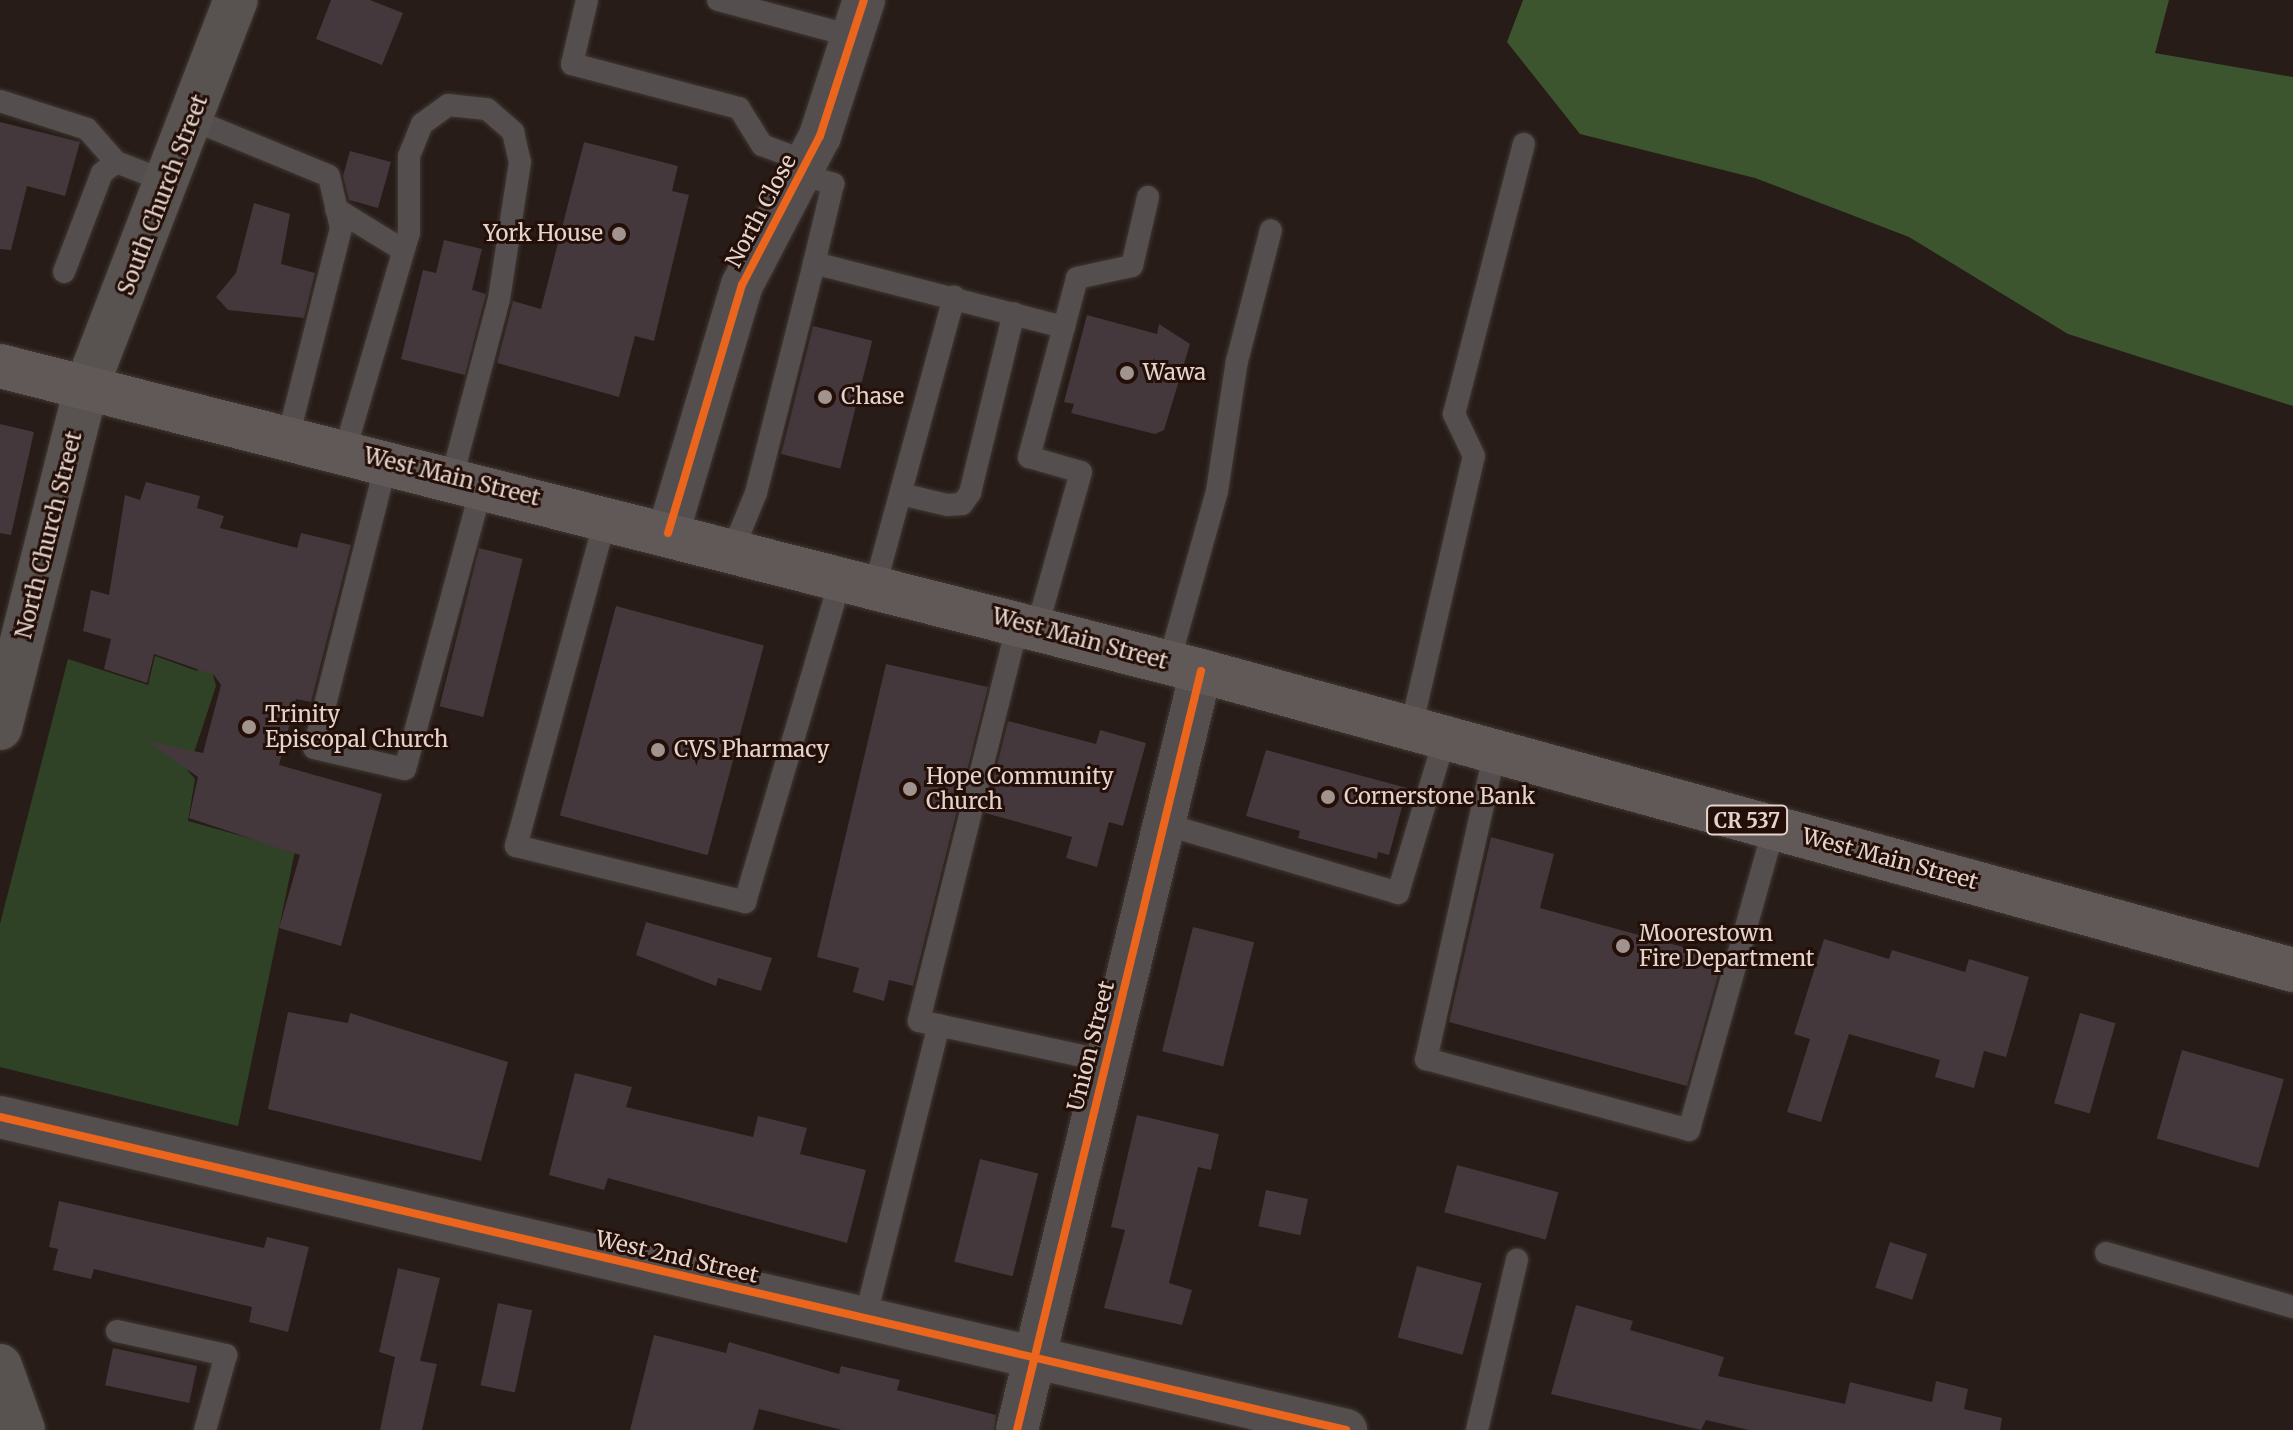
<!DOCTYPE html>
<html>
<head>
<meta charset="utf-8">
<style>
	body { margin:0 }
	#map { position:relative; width:2293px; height:1430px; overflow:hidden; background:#271c17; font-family:Merriweather,serif }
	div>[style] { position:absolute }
	.green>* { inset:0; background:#304225 }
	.forest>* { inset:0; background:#3c552f }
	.building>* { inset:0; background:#45383c; transform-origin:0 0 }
	.roads { filter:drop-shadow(0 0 2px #403732) drop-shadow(0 0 2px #403732) }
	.service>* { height:22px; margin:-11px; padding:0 11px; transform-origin:11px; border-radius:11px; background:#544f4e }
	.minor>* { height:42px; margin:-21px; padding:0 21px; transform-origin:21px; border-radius:21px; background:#544f4e }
	.secondary>* { height:44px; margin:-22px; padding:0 22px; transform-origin:22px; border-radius:22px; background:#585250 }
	.primary>* { height:44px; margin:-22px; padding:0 22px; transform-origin:22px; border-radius:22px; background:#605957 }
	.cycleway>* { height:8px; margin:-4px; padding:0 4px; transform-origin:4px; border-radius:4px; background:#eb651d }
	.dots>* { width:22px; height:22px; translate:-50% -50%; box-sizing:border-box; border:4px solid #240f08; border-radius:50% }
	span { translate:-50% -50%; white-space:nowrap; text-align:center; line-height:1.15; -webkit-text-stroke:6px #240f08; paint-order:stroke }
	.shield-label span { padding:2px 6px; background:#240f08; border:2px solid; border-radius:6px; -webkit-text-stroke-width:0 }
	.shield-label { font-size:20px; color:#e3d4ce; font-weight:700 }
	.street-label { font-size:22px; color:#e3d4ce }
	.poi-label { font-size:22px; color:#e3d4ce }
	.right { translate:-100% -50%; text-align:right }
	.left { translate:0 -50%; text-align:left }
</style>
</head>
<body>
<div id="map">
	<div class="green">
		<div style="clip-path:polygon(155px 656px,197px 671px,199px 663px,211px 667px,216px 686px,188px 771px,195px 779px,188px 821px,295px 851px,238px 1126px,0 1067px,0 924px,68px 659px,148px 685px)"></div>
	</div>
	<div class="forest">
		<div style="clip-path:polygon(1523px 0,2169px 0,2155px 53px,2293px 77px,2293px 406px,2068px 334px,1909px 237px,1755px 178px,1580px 134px,1507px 42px)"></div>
	</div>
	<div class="building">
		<div style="clip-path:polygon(331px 0,370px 0,403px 13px,382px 65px,316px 39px)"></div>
		<div style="clip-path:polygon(0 122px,80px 142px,65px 196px,27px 186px,11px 250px,0 249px)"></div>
		<div style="clip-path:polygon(584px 142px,678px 166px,672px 191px,689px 195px,654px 341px,635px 336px,619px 397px,497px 363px,513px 301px,541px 309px)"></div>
		<div style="clip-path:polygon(350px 151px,391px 162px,378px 208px,349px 200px,343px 176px)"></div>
		<div style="clip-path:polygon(254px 203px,290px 214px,281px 264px,315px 273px,304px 318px,228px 310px,216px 297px,236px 273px)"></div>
		<div style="clip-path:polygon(444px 240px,482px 249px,472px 290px,486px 294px,465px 375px,401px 359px,423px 270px,436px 273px)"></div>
		<div style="clip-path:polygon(1087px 315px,1157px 334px,1159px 324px,1190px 344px,1164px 430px,1155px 434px,1071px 413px,1074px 404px,1064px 402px)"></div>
		<div style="left:813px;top:326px;width:61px;height:132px;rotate:14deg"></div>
		<div style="clip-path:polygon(0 424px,34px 432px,11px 535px,0 533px)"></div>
		<div style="clip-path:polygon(146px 482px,200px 496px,197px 508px,224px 516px,220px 528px,297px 548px,301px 533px,351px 545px,311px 702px,296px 699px,279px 765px,382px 794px,341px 946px,279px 928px,300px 855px,189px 818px,198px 777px,147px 741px,203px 753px,221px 685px,214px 675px,154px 654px,147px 683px,104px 669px,111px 639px,83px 631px,91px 590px,109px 595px,125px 495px,140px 500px)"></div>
		<div style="left:479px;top:548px;width:45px;height:163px;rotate:14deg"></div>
		<div style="left:616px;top:606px;width:153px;height:217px;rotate:15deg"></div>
		<div style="clip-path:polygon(886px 664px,988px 687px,913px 986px,889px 980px,884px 1001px,853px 992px,859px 968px,817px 957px)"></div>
		<div style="clip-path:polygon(1008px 721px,1096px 744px,1100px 730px,1146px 743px,1123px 826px,1109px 822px,1097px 867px,1066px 858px,1072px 837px,985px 813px)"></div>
		<div style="clip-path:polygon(1266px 750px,1407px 788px,1389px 855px,1378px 852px,1377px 859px,1298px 838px,1300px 831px,1246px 816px)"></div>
		<div style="clip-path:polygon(1491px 837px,1554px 854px,1540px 908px,1723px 958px,1687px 1086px,1449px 1022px)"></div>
		<div style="clip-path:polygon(646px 922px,772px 958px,761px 991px,718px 978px,716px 986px,636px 955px)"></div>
		<div style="left:1193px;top:927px;width:63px;height:128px;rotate:14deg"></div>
		<div style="clip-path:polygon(1824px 939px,1889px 959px,1892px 950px,1965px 972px,1969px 959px,2029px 977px,2006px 1057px,1984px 1051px,1974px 1088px,1935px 1077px,1940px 1060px,1849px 1034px,1821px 1122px,1787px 1112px,1810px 1039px,1794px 1034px)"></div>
		<div style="clip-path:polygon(288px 1012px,348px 1023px,350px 1013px,508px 1062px,481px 1161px,268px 1109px)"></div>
		<div style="left:2080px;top:1013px;width:37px;height:94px;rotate:16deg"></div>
		<div style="left:2182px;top:1050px;width:106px;height:92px;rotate:16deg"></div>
		<div style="clip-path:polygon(575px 1073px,632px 1087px,626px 1107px,753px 1137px,758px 1116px,807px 1128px,800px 1154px,866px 1170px,847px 1243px,608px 1178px,604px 1190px,549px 1175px)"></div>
		<div style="clip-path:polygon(1137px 1115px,1219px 1134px,1211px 1170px,1198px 1167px,1169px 1283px,1192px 1290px,1182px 1325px,1104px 1308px,1125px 1230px,1111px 1227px)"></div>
		<div style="left:980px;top:1159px;width:60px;height:106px;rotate:14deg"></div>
		<div style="left:1457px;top:1165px;width:105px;height:49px;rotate:15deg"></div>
		<div style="left:1266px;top:1190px;width:43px;height:37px;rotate:12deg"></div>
		<div style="clip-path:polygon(59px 1201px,264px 1248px,267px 1237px,309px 1247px,288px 1332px,249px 1322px,252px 1307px,94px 1269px,91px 1279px,53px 1270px,58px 1249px,49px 1247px)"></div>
		<div style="left:1890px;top:1242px;width:39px;height:48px;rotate:18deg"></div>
		<div style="left:1417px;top:1266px;width:67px;height:74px;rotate:15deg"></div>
		<div style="clip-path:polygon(398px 1268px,440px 1278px,420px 1361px,437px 1364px,422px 1430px,380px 1430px,395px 1357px,379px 1352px)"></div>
		<div style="left:498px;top:1303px;width:35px;height:84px;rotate:12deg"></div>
		<div style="clip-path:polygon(1576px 1305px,1633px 1321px,1630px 1330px,1724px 1357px,1718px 1376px,1845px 1404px,1850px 1382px,1932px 1402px,1936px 1381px,1968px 1389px,1964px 1409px,2002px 1418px,2000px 1430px,1749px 1430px,1706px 1420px,1701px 1430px,1551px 1394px)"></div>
		<div style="clip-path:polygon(654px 1335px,726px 1353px,729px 1342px,839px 1374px,841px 1366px,900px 1380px,897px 1390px,996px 1415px,994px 1430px,842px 1430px,759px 1409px,753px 1430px,630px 1430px)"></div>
		<div style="left:113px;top:1348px;width:86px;height:38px;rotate:12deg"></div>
	</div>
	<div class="roads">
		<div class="service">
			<div style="left:587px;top:0;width:66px;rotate:103.2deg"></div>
			<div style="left:572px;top:64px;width:173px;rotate:14.8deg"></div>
			<div style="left:739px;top:108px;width:44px;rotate:58.1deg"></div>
			<div style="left:762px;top:145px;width:48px;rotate:20.7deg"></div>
			<div style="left:718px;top:0;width:138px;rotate:15.1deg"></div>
			<div style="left:0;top:101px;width:91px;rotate:17.8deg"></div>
			<div style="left:87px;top:129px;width:44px;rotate:48.7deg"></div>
			<div style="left:191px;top:119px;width:149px;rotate:22.4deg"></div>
			<div style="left:329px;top:176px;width:53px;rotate:77deg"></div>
			<div style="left:341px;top:228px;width:216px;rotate:104.2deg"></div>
			<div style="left:801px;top:174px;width:34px;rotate:17deg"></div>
			<div style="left:833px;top:184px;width:81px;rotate:103.5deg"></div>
			<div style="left:814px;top:263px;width:258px;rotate:14.4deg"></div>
			<div style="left:1064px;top:327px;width:135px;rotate:105.1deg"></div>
			<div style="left:1029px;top:457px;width:54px;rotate:16.1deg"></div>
			<div style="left:1081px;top:472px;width:162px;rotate:105.8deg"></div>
			<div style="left:336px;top:209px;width:79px;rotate:31.5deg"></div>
			<div style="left:64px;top:272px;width:106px;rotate:-69deg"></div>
			<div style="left:102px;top:173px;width:18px;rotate:-38deg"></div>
			<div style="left:116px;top:162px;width:56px;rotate:21deg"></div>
			<div style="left:1064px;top:327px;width:51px;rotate:-75.1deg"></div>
			<div style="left:1077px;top:278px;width:56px;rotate:-12.3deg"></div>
			<div style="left:1132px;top:266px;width:71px;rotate:-76.9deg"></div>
			<div style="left:345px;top:450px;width:226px;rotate:-73.6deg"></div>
			<div style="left:409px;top:233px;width:77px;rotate:-90deg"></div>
			<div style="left:409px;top:156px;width:35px;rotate:-68deg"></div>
			<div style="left:422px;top:124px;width:32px;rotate:-36deg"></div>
			<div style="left:448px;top:105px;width:39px;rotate:6deg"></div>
			<div style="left:487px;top:109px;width:35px;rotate:41deg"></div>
			<div style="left:513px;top:132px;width:31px;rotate:77deg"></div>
			<div style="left:520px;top:162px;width:139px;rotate:98.7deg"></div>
			<div style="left:499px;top:299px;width:184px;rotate:104.8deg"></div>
			<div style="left:387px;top:460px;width:297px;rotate:104.2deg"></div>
			<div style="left:314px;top:748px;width:93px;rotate:13deg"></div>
			<div style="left:405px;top:769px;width:294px;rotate:-74.8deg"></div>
			<div style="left:901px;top:494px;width:47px;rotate:13.4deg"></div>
			<div style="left:947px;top:505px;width:15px;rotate:-4deg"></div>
			<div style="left:962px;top:504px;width:14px;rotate:-54deg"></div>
			<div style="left:970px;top:493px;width:185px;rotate:-76.3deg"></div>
			<div style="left:606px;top:517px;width:341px;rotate:105.3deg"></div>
			<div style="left:516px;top:846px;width:236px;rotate:13.7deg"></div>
			<div style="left:745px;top:902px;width:338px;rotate:-73.5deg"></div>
			<div style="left:733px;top:549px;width:61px;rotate:-67.7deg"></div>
			<div style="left:756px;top:493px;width:237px;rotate:-75.8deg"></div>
			<div style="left:875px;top:586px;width:300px;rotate:-74.7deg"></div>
			<div style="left:1018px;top:623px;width:410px;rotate:104deg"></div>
			<div style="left:919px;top:1021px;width:191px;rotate:12.1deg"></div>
			<div style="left:1169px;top:662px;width:178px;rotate:-74.3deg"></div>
			<div style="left:1217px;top:491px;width:132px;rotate:-81.3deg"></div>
			<div style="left:1237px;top:361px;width:135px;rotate:-75.5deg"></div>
			<div style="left:1411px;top:728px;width:279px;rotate:-77deg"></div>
			<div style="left:1474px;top:456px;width:47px;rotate:-115.5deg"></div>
			<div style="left:1454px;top:414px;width:279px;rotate:-75.5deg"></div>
			<div style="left:1495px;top:751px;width:316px;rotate:102.6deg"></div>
			<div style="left:1426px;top:1059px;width:272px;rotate:15.1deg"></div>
			<div style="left:1689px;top:1130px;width:314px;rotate:-74.3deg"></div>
			<div style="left:1164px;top:824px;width:244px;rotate:16.4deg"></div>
			<div style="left:1398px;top:893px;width:163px;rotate:-73.2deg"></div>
			<div style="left:2106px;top:1253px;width:195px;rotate:16.1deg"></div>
			<div style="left:865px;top:1319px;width:303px;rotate:-75.9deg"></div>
			<div style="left:117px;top:1331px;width:112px;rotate:12.4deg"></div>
			<div style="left:226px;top:1355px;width:78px;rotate:105.6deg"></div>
			<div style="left:1477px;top:1430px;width:175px;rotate:-76.8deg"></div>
		</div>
		<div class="minor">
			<div style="left:668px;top:533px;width:259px;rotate:-73.4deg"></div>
			<div style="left:742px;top:285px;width:168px;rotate:-62.4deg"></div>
			<div style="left:820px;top:136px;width:143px;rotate:-72.1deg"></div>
			<div style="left:0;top:1117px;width:1382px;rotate:13.09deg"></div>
			<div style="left:1017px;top:1430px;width:781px;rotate:-76.37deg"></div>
		</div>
		<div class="secondary">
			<div style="left:0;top:728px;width:351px;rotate:-75.8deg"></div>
			<div style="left:86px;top:388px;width:416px;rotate:-68.9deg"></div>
			<div style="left:0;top:1366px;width:68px;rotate:70.2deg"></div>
		</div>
		<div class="primary">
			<div style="left:0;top:366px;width:1239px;rotate:14.25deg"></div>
			<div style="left:1201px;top:671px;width:1132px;rotate:15.31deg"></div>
		</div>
	</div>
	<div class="cycleway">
		<div style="left:668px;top:533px;width:259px;rotate:-73.4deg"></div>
		<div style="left:742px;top:285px;width:168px;rotate:-62.4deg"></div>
		<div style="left:820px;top:136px;width:143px;rotate:-72.1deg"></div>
		<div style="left:0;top:1117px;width:1382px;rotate:13.09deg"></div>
		<div style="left:1017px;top:1430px;width:781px;rotate:-76.37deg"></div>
	</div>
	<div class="dots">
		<div style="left:619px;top:234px;background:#a1948e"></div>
		<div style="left:1127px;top:373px;background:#a1948e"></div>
		<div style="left:825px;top:397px;background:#a1948e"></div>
		<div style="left:249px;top:727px;background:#a1948e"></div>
		<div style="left:658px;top:750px;background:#a1948e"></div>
		<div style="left:910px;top:789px;background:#a1948e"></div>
		<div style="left:1328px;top:797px;background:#a1948e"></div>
		<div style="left:1623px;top:946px;background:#a1948e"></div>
	</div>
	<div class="shield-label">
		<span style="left:1747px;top:820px">CR 537</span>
	</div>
	<div class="street-label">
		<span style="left:163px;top:195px;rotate:-69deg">South Church Street</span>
		<span style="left:761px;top:211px;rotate:-62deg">North Close</span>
		<span style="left:452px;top:477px;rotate:14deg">West Main Street</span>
		<span style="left:49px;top:535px;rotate:-76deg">North Church Street</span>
		<span style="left:1080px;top:639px;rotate:15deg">West Main Street</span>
		<span style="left:1890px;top:859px;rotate:15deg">West Main Street</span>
		<span style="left:1091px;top:1046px;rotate:-76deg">Union Street</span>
		<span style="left:677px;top:1257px;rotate:13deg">West 2nd Street</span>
	</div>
	<div class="poi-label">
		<span class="right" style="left:603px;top:234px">York House</span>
		<span class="left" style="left:1143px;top:373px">Wawa</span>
		<span class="left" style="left:841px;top:397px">Chase</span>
		<span class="left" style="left:265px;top:727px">Trinity<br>Episcopal Church</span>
		<span class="left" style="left:674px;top:750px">CVS Pharmacy</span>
		<span class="left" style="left:926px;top:789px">Hope Community<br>Church</span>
		<span class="left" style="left:1344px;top:797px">Cornerstone Bank</span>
		<span class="left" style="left:1639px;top:946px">Moorestown<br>Fire Department</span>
	</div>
</div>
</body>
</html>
